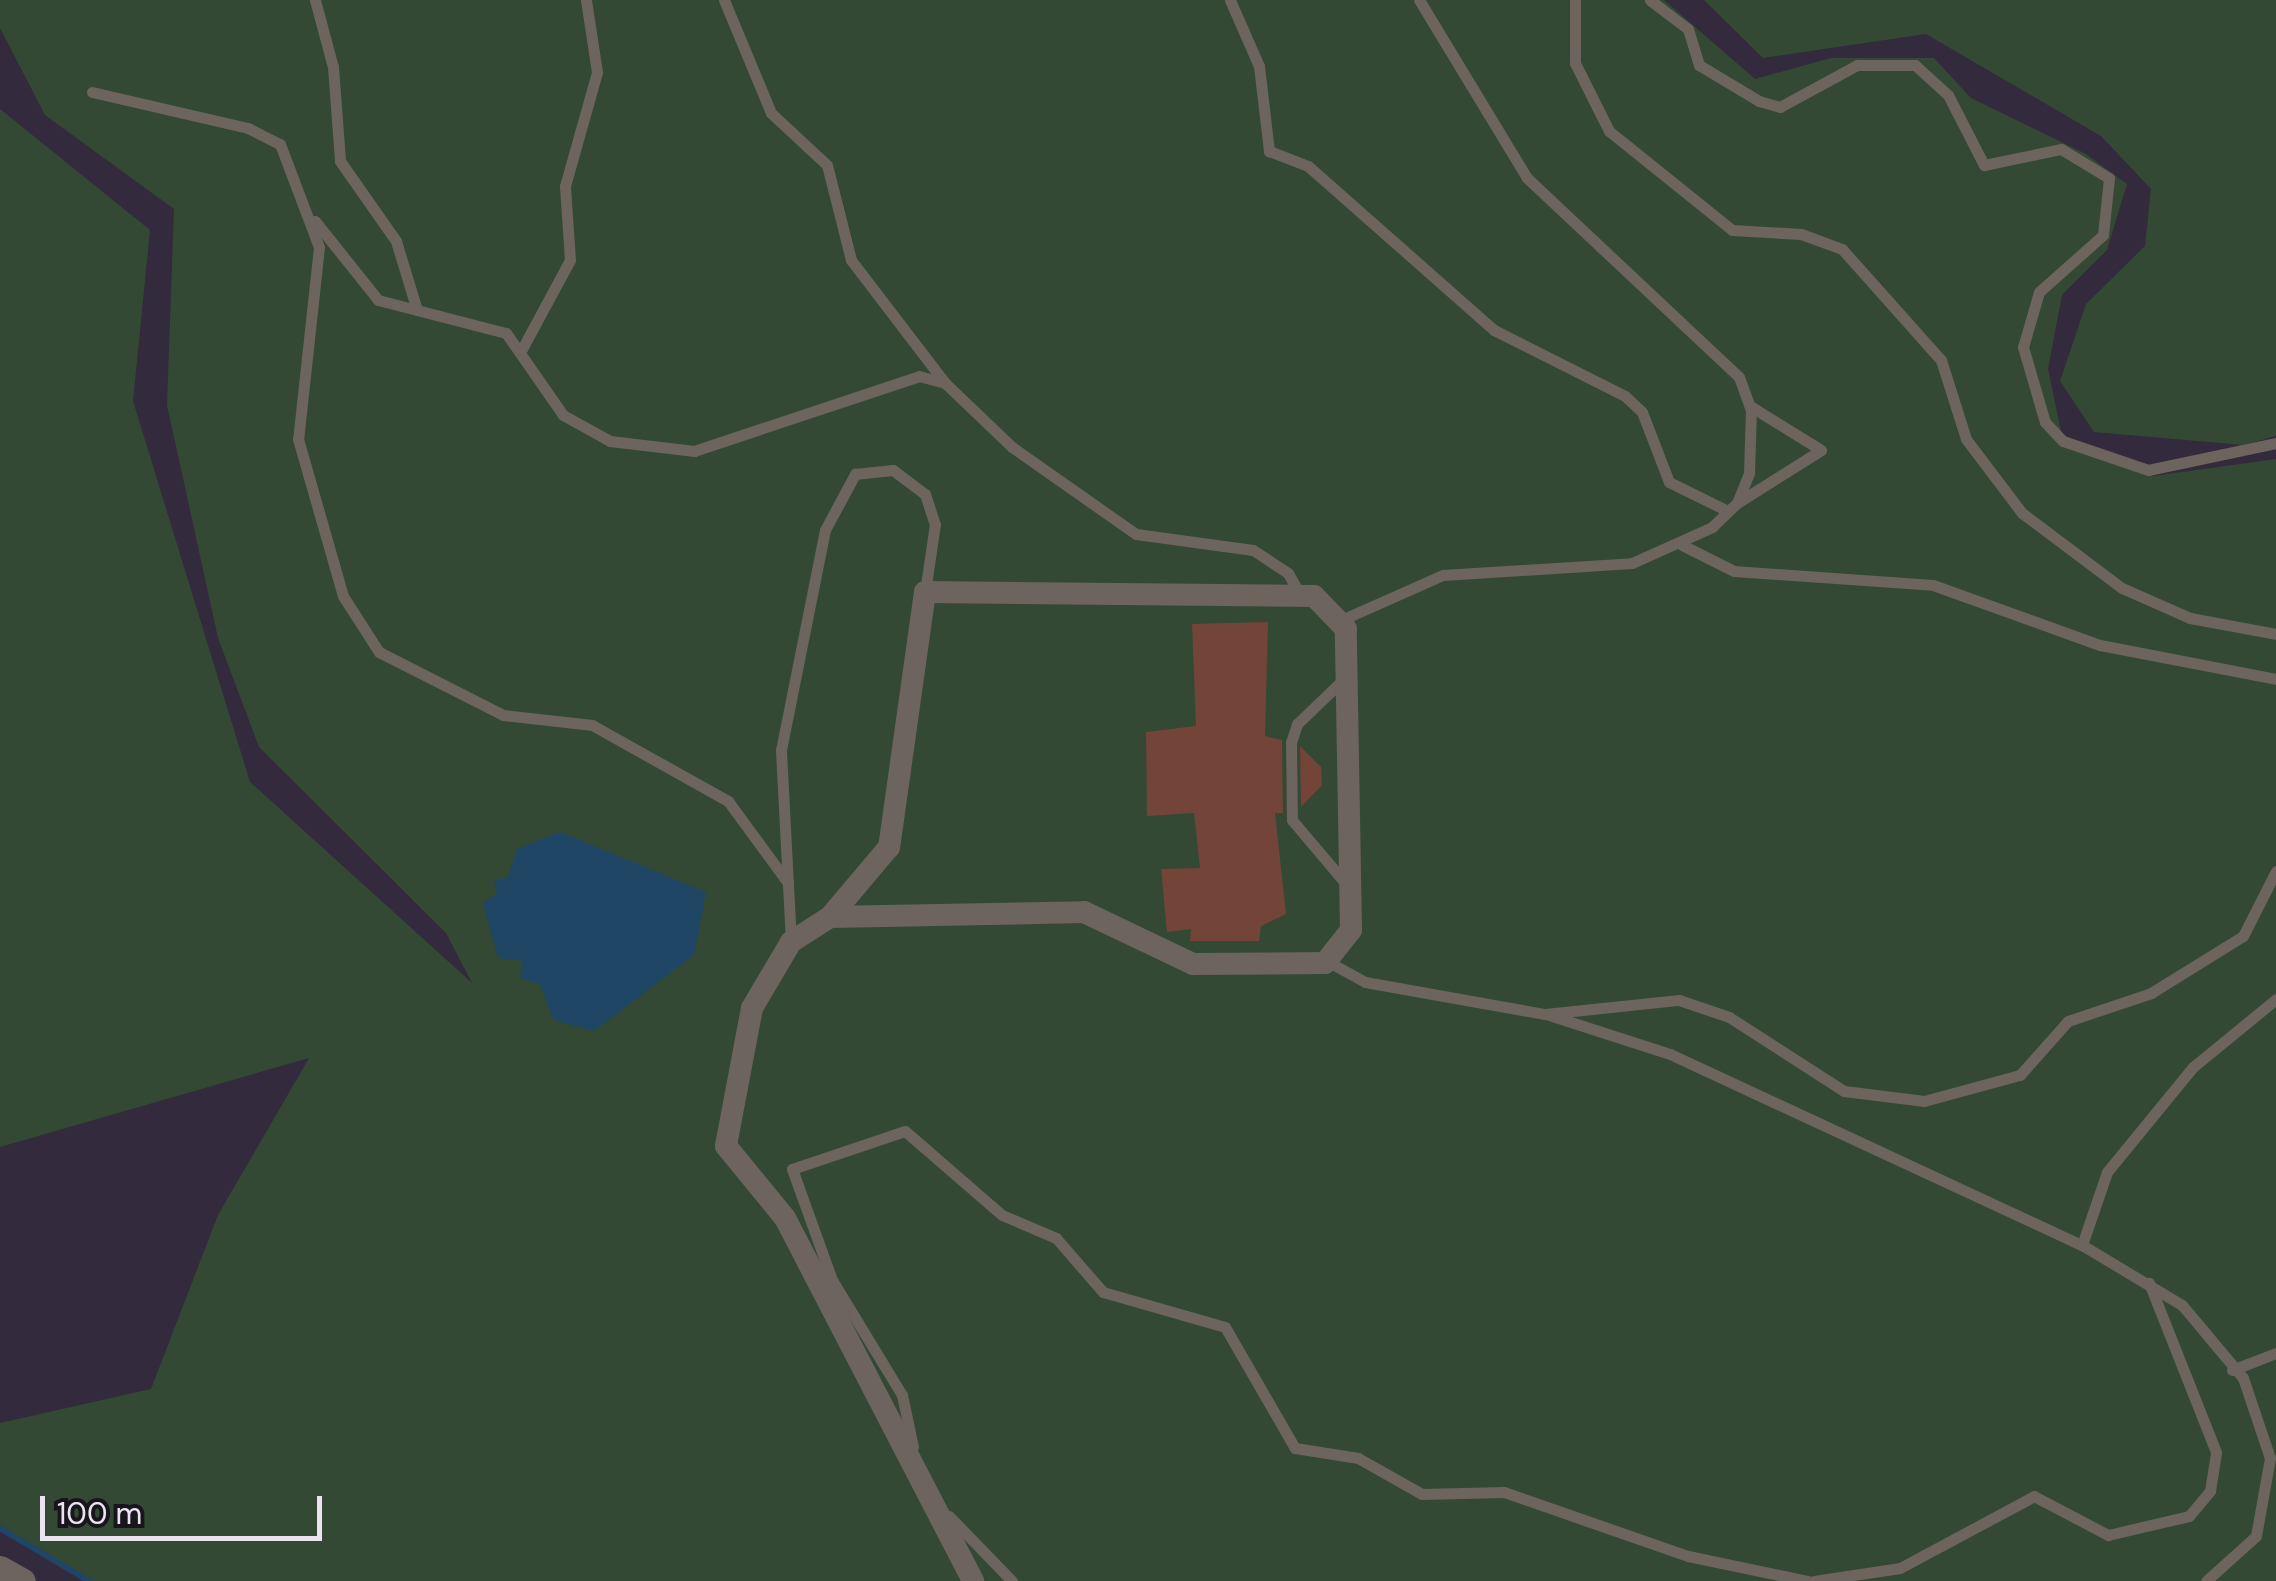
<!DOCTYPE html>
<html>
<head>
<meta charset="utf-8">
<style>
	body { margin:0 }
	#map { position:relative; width:2276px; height:1581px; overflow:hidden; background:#332a3d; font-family:"DM Sans",sans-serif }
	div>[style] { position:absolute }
	.green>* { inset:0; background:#334934 }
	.water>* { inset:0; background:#1f4765 }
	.stream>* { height:6px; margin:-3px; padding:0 3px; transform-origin:3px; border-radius:3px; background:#1f4765 }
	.building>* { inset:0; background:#734438 }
	.service>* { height:11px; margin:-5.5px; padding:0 5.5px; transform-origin:5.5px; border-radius:5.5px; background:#6c645d }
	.minor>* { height:22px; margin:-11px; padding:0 11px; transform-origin:11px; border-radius:11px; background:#6c645d }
	.tertiary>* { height:25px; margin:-12.5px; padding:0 12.5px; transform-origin:12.5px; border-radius:12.5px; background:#6c645d }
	span { translate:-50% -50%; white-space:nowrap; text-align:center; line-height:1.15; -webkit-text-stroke:9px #19151d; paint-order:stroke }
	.scale { position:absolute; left:40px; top:1496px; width:282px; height:45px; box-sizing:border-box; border:5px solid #eae4f0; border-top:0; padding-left:12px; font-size:30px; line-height:35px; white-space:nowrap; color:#eae4f0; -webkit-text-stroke:8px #19151d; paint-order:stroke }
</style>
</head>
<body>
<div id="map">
	<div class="green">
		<div style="clip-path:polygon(0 0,1664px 0,1755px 79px,1831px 58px,1934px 58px,1971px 98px,2086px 154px,2127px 184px,2107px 250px,2062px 295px,2048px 369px,2063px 441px,2153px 476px,2276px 459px,2276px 1581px,89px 1581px,0 1528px,0 1423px,151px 1389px,218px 1215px,309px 1058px,0 1147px,0 109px,150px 230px,133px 401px,250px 782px,472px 983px,446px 933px,259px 747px,218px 638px,167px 405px,174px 209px,45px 115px,0 28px)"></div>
		<div style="clip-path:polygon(1704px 0,2276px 0,2276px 436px,2244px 445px,2094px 432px,2060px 381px,2086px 304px,2145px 246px,2151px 189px,2101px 136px,1926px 34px,1763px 58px)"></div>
	</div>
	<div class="water">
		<div style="clip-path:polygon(560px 832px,706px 892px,694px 955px,594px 1031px,554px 1020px,540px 985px,520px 977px,523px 961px,498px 958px,483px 903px,497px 894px,494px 881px,508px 877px,517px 849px)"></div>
	</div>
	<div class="stream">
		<div style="left:0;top:1528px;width:104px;rotate:30.8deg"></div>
	</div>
	<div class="building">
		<div style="clip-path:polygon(1268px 622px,1265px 736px,1282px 740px,1283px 813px,1275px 813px,1286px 914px,1261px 926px,1259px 941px,1190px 941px,1191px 929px,1167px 932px,1161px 869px,1200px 868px,1194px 813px,1147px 816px,1146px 732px,1196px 726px,1192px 624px)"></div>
		<div style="clip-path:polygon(1300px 746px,1321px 767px,1322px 785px,1301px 807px)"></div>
	</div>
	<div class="service">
		<div style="left:315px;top:0;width:69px;rotate:75deg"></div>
		<div style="left:333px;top:67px;width:94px;rotate:85.7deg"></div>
		<div style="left:340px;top:161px;width:98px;rotate:55deg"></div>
		<div style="left:396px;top:241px;width:72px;rotate:73.1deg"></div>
		<div style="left:724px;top:0;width:122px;rotate:67.4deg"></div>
		<div style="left:771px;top:113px;width:76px;rotate:42.9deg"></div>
		<div style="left:827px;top:165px;width:98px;rotate:75.8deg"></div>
		<div style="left:851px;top:260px;width:155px;rotate:52.6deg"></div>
		<div style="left:1230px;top:0;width:72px;rotate:66.3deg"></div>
		<div style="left:1259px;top:66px;width:86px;rotate:83.3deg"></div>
		<div style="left:1269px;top:151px;width:42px;rotate:21deg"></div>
		<div style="left:1308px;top:166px;width:248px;rotate:41.4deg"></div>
		<div style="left:1494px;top:330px;width:147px;rotate:26.7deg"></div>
		<div style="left:1625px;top:396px;width:23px;rotate:43deg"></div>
		<div style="left:1642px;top:412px;width:75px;rotate:68.9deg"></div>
		<div style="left:1669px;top:482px;width:66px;rotate:26.2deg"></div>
		<div style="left:1575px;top:0;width:63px;rotate:90deg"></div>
		<div style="left:1575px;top:63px;width:76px;rotate:63.4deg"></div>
		<div style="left:1609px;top:131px;width:158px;rotate:38.8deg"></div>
		<div style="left:1732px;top:230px;width:69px;rotate:3.3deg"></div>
		<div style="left:1801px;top:234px;width:44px;rotate:20.1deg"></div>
		<div style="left:1842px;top:249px;width:149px;rotate:48.3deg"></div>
		<div style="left:1941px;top:360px;width:83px;rotate:72.4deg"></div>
		<div style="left:1966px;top:439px;width:93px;rotate:52.9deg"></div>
		<div style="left:2022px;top:513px;width:125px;rotate:36.9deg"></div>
		<div style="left:2122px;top:588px;width:74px;rotate:23.8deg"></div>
		<div style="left:2190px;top:618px;width:87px;rotate:10.5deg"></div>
		<div style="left:1650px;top:0;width:48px;rotate:37.3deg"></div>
		<div style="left:1688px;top:29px;width:38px;rotate:73deg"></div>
		<div style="left:1699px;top:65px;width:70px;rotate:31deg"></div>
		<div style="left:1759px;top:101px;width:22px;rotate:16deg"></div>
		<div style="left:1780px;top:107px;width:88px;rotate:-28.6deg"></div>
		<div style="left:1857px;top:65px;width:58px"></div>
		<div style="left:1915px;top:65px;width:45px;rotate:42.3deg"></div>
		<div style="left:1948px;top:95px;width:79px;rotate:62.8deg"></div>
		<div style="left:1984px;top:165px;width:79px;rotate:-11.7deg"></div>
		<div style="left:2061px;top:149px;width:56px;rotate:31.1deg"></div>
		<div style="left:2109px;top:178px;width:57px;rotate:96deg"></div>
		<div style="left:2103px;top:235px;width:86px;rotate:138.3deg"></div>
		<div style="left:2039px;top:292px;width:57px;rotate:106.2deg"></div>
		<div style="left:2023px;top:347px;width:78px;rotate:73.7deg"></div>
		<div style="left:2045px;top:422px;width:26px;rotate:47deg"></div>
		<div style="left:2063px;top:441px;width:90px;rotate:18.8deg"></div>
		<div style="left:2148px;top:470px;width:131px;rotate:-11.9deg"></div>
		<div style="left:92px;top:92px;width:160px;rotate:13deg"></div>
		<div style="left:248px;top:128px;width:36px;rotate:27deg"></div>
		<div style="left:280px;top:144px;width:110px;rotate:69.3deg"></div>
		<div style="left:319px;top:247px;width:193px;rotate:96.2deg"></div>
		<div style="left:298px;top:439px;width:163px;rotate:74deg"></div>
		<div style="left:343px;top:596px;width:67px;rotate:57.3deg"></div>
		<div style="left:379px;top:652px;width:139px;rotate:26.9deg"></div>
		<div style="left:503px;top:715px;width:90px;rotate:6.4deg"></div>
		<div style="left:592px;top:725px;width:156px;rotate:29.2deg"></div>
		<div style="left:728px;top:801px;width:102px;rotate:53.8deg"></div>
		<div style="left:315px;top:221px;width:101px;rotate:51.4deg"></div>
		<div style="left:378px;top:300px;width:132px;rotate:14.5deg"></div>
		<div style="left:506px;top:333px;width:100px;rotate:55.2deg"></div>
		<div style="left:563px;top:415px;width:54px;rotate:29deg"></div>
		<div style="left:610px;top:441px;width:85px;rotate:6.8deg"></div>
		<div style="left:694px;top:451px;width:237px;rotate:-18.4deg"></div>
		<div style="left:919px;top:376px;width:27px;rotate:15deg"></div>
		<div style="left:945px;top:383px;width:93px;rotate:43.7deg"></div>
		<div style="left:1012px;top:447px;width:151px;rotate:35.1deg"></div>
		<div style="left:1136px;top:534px;width:118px;rotate:7.8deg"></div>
		<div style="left:1253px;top:550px;width:42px;rotate:33.3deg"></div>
		<div style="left:1288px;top:573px;width:26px;rotate:61deg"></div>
		<div style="left:522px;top:349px;width:101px;rotate:-61.7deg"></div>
		<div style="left:570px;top:260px;width:74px;rotate:-93.9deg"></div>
		<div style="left:565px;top:186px;width:118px;rotate:-74.3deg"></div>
		<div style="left:597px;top:72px;width:73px;rotate:-98.7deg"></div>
		<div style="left:1737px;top:503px;width:99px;rotate:-32.2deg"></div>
		<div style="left:1821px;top:450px;width:84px;rotate:-148.2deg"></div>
		<div style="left:1682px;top:545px;width:58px;rotate:26.6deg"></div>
		<div style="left:1734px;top:571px;width:199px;rotate:4deg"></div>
		<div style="left:1933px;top:585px;width:177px;rotate:19.8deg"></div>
		<div style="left:2100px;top:645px;width:179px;rotate:10.9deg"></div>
		<div style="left:1339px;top:621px;width:114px;rotate:-23.9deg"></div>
		<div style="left:1443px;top:575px;width:189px;rotate:-3.6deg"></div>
		<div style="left:1632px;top:563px;width:88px;rotate:-24.2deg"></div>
		<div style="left:1712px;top:527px;width:35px;rotate:-44deg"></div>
		<div style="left:1737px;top:503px;width:32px;rotate:-68deg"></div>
		<div style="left:1749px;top:473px;width:63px;rotate:-88.2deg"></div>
		<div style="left:1751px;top:410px;width:35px;rotate:-110deg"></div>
		<div style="left:1739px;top:377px;width:291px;rotate:-136.8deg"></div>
		<div style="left:1527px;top:178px;width:208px;rotate:-121.2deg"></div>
		<div style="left:1347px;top:676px;width:69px;rotate:136.2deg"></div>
		<div style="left:1297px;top:724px;width:19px;rotate:108deg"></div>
		<div style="left:1291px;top:742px;width:78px;rotate:89.3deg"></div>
		<div style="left:1292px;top:820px;width:85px;rotate:49.8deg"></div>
		<div style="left:791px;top:942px;width:192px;rotate:-93deg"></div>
		<div style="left:781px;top:750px;width:224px;rotate:-78.7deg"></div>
		<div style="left:825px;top:530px;width:64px;rotate:-61.8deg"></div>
		<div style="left:855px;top:474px;width:38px;rotate:-6deg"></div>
		<div style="left:893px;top:470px;width:40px;rotate:37deg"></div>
		<div style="left:925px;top:494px;width:32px;rotate:72deg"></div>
		<div style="left:935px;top:524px;width:69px;rotate:98.4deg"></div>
		<div style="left:1327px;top:961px;width:43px;rotate:28.9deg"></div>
		<div style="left:1365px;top:982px;width:183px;rotate:10.1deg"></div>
		<div style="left:1545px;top:1014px;width:135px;rotate:-6deg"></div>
		<div style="left:1679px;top:1000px;width:53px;rotate:18.8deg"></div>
		<div style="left:1729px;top:1017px;width:137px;rotate:32.8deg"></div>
		<div style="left:1844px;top:1091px;width:81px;rotate:7.1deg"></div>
		<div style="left:1924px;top:1101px;width:99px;rotate:-15.2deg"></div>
		<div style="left:2020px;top:1075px;width:72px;rotate:-48.4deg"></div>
		<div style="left:2068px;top:1021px;width:88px;rotate:-18.6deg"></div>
		<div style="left:2151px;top:993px;width:108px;rotate:-31.8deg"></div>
		<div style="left:2243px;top:936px;width:73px;rotate:-63.1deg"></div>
		<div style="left:1549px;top:1015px;width:127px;rotate:17.9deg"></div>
		<div style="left:1670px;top:1054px;width:454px;rotate:24.9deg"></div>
		<div style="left:2082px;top:1245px;width:117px;rotate:31deg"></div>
		<div style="left:2182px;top:1305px;width:95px;rotate:50.1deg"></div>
		<div style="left:2243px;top:1378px;width:84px;rotate:71.4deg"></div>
		<div style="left:2270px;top:1458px;width:79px;rotate:100.2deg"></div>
		<div style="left:2256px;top:1536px;width:67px;rotate:138deg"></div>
		<div style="left:2082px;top:1245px;width:77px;rotate:-71.1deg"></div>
		<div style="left:2107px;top:1172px;width:136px;rotate:-50.7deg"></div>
		<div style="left:2193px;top:1067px;width:107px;rotate:-39.3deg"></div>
		<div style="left:2232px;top:1370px;width:47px;rotate:-21.1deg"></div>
		<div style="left:913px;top:1447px;width:53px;rotate:-101.9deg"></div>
		<div style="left:902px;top:1395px;width:135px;rotate:-121.3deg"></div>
		<div style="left:832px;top:1280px;width:118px;rotate:-109.8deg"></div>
		<div style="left:792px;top:1169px;width:119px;rotate:-18.6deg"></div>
		<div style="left:905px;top:1131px;width:128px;rotate:40.9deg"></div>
		<div style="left:1002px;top:1215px;width:59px;rotate:23.1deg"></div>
		<div style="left:1056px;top:1238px;width:72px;rotate:49deg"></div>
		<div style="left:1103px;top:1292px;width:127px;rotate:16deg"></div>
		<div style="left:1225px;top:1327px;width:140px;rotate:60deg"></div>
		<div style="left:1295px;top:1448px;width:64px;rotate:9deg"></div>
		<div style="left:1358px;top:1458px;width:73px;rotate:29.4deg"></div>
		<div style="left:1422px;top:1494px;width:82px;rotate:-1.4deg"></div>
		<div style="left:1504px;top:1492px;width:195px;rotate:19.2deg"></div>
		<div style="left:1688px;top:1556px;width:123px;rotate:11.8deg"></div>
		<div style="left:949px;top:1516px;width:91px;rotate:45.9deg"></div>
		<div style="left:1814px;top:1581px;width:87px;rotate:-8.6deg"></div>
		<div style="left:1900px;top:1568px;width:152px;rotate:-28.2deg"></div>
		<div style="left:2034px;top:1496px;width:84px;rotate:27.8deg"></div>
		<div style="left:2108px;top:1535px;width:83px;rotate:-13.2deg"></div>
		<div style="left:2189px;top:1516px;width:33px;rotate:-50deg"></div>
		<div style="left:2210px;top:1491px;width:39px;rotate:-81deg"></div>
		<div style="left:2216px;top:1452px;width:182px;rotate:-111.6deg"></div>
	</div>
	<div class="minor">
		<div style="left:830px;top:917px;width:254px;rotate:-1.1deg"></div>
		<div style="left:1084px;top:912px;width:121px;rotate:25.5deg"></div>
		<div style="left:1193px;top:964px;width:132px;rotate:-0.4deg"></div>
		<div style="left:1325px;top:963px;width:42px;rotate:-51.8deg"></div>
		<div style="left:1351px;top:930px;width:301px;rotate:-91deg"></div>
		<div style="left:1346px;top:629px;width:46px;rotate:-134.1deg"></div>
		<div style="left:1314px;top:596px;width:389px;rotate:-179.4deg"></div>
		<div style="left:925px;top:592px;width:258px;rotate:98deg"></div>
		<div style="left:889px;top:847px;width:92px;rotate:130.1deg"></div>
		<div style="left:830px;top:917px;width:46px;rotate:147.3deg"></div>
		<div style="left:791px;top:942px;width:77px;rotate:120.6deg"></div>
		<div style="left:752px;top:1008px;width:140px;rotate:100.7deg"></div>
		<div style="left:726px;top:1146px;width:93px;rotate:50.7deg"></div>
		<div style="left:785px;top:1218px;width:409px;rotate:62.6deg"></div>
	</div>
	<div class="tertiary">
		<div style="left:0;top:1568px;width:26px;rotate:29deg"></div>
	</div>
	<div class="scale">100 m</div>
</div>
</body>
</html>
